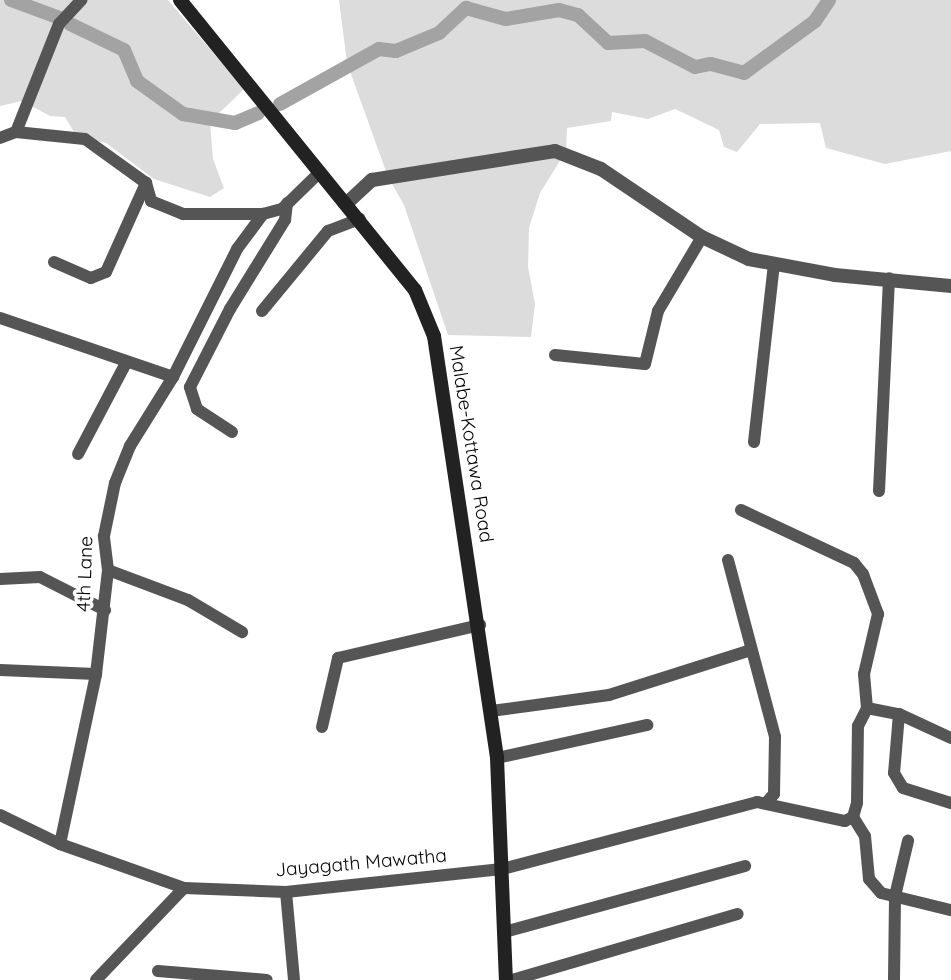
<!DOCTYPE html>
<html>
<head>
<meta charset="utf-8">
<style>
	body { margin:0 }
	#map { position:relative; width:951px; height:980px; overflow:hidden; background:#fff; font-family:Quicksand,sans-serif }
	div>[style] { position:absolute }
	.green>* { inset:0; background:#dcdcdc }
	.canal>* { height:14px; margin:-7px; padding:0 7px; transform-origin:7px; border-radius:7px; background:#a3a3a3 }
	.minor>* { height:12px; margin:-6px; padding:0 6px; transform-origin:6px; border-radius:6px; background:#555 }
	.tertiary>* { height:14px; margin:-7px; padding:0 7px; transform-origin:7px; border-radius:7px; background:#555 }
	.secondary>* { height:14px; margin:-7px; padding:0 7px; transform-origin:7px; border-radius:7px; background:#222 }
	span { translate:-50% -50%; white-space:nowrap; text-align:center; line-height:1.15; -webkit-text-stroke:7px #fff; paint-order:stroke }
	.street-label { font-size:19px; color:#000 }
</style>
</head>
<body>
<div id="map">
	<div class="green">
		<div style="clip-path:polygon(0 0,168px 0,244px 89px,210px 122px,213px 159px,224px 188px,210px 197px,154px 179px,106px 143px,77px 137px,65px 117px,50px 116px,22px 101px,0 106px)"></div>
		<div style="clip-path:polygon(339px 0,951px 0,951px 151px,885px 164px,826px 148px,820px 123px,760px 124px,737px 152px,724px 147px,719px 130px,675px 109px,648px 119px,612px 112px,611px 121px,567px 128px,566px 151px,540px 193px,529px 228px,528px 267px,535px 304px,531px 337px,448px 335px,404px 205px,388px 177px,347px 63px)"></div>
	</div>
	<div class="canal">
		<div style="left:11px;top:0;width:52px;rotate:20.2deg"></div>
		<div style="left:70px;top:24px;width:60px;rotate:25.7deg"></div>
		<div style="left:124px;top:50px;width:34px;rotate:67deg"></div>
		<div style="left:137px;top:81px;width:57px;rotate:35.7deg"></div>
		<div style="left:183px;top:114px;width:53px;rotate:9.8deg"></div>
		<div style="left:235px;top:123px;width:25px;rotate:-23deg"></div>
		<div style="left:280px;top:104px;width:113px;rotate:-29.1deg"></div>
		<div style="left:379px;top:49px;width:17px;rotate:7deg"></div>
		<div style="left:396px;top:51px;width:47px;rotate:-22.7deg"></div>
		<div style="left:439px;top:33px;width:37px;rotate:-43deg"></div>
		<div style="left:466px;top:8px;width:41px;rotate:15.4deg"></div>
		<div style="left:506px;top:19px;width:54px;rotate:-9.6deg"></div>
		<div style="left:559px;top:10px;width:20px;rotate:15deg"></div>
		<div style="left:578px;top:15px;width:41px;rotate:43deg"></div>
		<div style="left:608px;top:43px;width:37px;rotate:-3deg"></div>
		<div style="left:645px;top:41px;width:56px;rotate:27.5deg"></div>
		<div style="left:695px;top:67px;width:16px;rotate:-11deg"></div>
		<div style="left:711px;top:64px;width:34px;rotate:15deg"></div>
		<div style="left:744px;top:73px;width:88px;rotate:-36.2deg"></div>
		<div style="left:815px;top:21px;width:25px;rotate:-56deg"></div>
	</div>
	<div class="minor">
		<div style="left:16px;top:132px;width:116px;rotate:-68.3deg"></div>
		<div style="left:59px;top:24px;width:33px;rotate:-47deg"></div>
		<div style="left:0;top:138px;width:17px;rotate:-21deg"></div>
		<div style="left:16px;top:132px;width:69px;rotate:5.8deg"></div>
		<div style="left:85px;top:139px;width:75px;rotate:35.8deg"></div>
		<div style="left:146px;top:183px;width:19px;rotate:74deg"></div>
		<div style="left:151px;top:201px;width:35px;rotate:22deg"></div>
		<div style="left:183px;top:214px;width:80px"></div>
		<div style="left:263px;top:214px;width:20px;rotate:-15deg"></div>
		<div style="left:282px;top:209px;width:53px;rotate:-44.2deg"></div>
		<div style="left:54px;top:262px;width:40px;rotate:23.4deg"></div>
		<div style="left:91px;top:278px;width:16px;rotate:-22deg"></div>
		<div style="left:106px;top:272px;width:98px;rotate:-65.8deg"></div>
		<div style="left:262px;top:311px;width:104px;rotate:-50.5deg"></div>
		<div style="left:328px;top:231px;width:34px;rotate:-21deg"></div>
		<div style="left:0;top:318px;width:183px;rotate:18.8deg"></div>
		<div style="left:555px;top:355px;width:90px;rotate:5.7deg"></div>
		<div style="left:645px;top:364px;width:55px;rotate:-76.2deg"></div>
		<div style="left:658px;top:311px;width:86px;rotate:-59.3deg"></div>
		<div style="left:232px;top:432px;width:42px;rotate:-146.7deg"></div>
		<div style="left:197px;top:409px;width:23px;rotate:-108deg"></div>
		<div style="left:190px;top:387px;width:88px;rotate:-62.9deg"></div>
		<div style="left:230px;top:309px;width:105px;rotate:-58.3deg"></div>
		<div style="left:285px;top:220px;width:17px;rotate:-83deg"></div>
		<div style="left:754px;top:442px;width:178px;rotate:-83.6deg"></div>
		<div style="left:78px;top:454px;width:103px;rotate:-62.2deg"></div>
		<div style="left:879px;top:491px;width:213px;rotate:-87.3deg"></div>
		<div style="left:741px;top:510px;width:125px;rotate:25.1deg"></div>
		<div style="left:854px;top:563px;width:14px;rotate:51deg"></div>
		<div style="left:863px;top:574px;width:43px;rotate:69.4deg"></div>
		<div style="left:878px;top:614px;width:62px;rotate:103.1deg"></div>
		<div style="left:864px;top:674px;width:34px;rotate:85deg"></div>
		<div style="left:728px;top:560px;width:183px;rotate:75.1deg"></div>
		<div style="left:775px;top:737px;width:57px;rotate:91deg"></div>
		<div style="left:774px;top:794px;width:11px;rotate:131deg"></div>
		<div style="left:108px;top:570px;width:85px;rotate:20.6deg"></div>
		<div style="left:188px;top:600px;width:63px;rotate:30.7deg"></div>
		<div style="left:0;top:579px;width:40px;rotate:-2.9deg"></div>
		<div style="left:40px;top:577px;width:73px;rotate:26.9deg"></div>
		<div style="left:0;top:670px;width:96px;rotate:2.4deg"></div>
		<div style="left:491px;top:711px;width:119px;rotate:-7.7deg"></div>
		<div style="left:609px;top:695px;width:149px;rotate:-17.6deg"></div>
		<div style="left:899px;top:714px;width:59px;rotate:94.8deg"></div>
		<div style="left:894px;top:773px;width:17px;rotate:59deg"></div>
		<div style="left:903px;top:788px;width:50px;rotate:17.4deg"></div>
		<div style="left:322px;top:727px;width:71px;rotate:-76.9deg"></div>
		<div style="left:338px;top:658px;width:146px;rotate:-13.1deg"></div>
		<div style="left:497px;top:758px;width:154px;rotate:-12.4deg"></div>
		<div style="left:0;top:815px;width:67px;rotate:25.8deg"></div>
		<div style="left:60px;top:844px;width:132px;rotate:19.5deg"></div>
		<div style="left:184px;top:888px;width:102px;rotate:2.2deg"></div>
		<div style="left:286px;top:892px;width:217px;rotate:-6.1deg"></div>
		<div style="left:502px;top:869px;width:264px;rotate:-14.7deg"></div>
		<div style="left:757px;top:802px;width:90px;rotate:12.2deg"></div>
		<div style="left:845px;top:821px;width:9px;rotate:-27deg"></div>
		<div style="left:853px;top:817px;width:15px;rotate:-74deg"></div>
		<div style="left:857px;top:803px;width:77px;rotate:-89.3deg"></div>
		<div style="left:858px;top:726px;width:20px;rotate:-63deg"></div>
		<div style="left:867px;top:708px;width:33px;rotate:11deg"></div>
		<div style="left:899px;top:714px;width:57px;rotate:24.8deg"></div>
		<div style="left:853px;top:817px;width:22px;rotate:58deg"></div>
		<div style="left:865px;top:836px;width:43px;rotate:84.7deg"></div>
		<div style="left:869px;top:879px;width:18px;rotate:49deg"></div>
		<div style="left:881px;top:893px;width:72px;rotate:13.7deg"></div>
		<div style="left:60px;top:844px;width:174px;rotate:-78deg"></div>
		<div style="left:96px;top:674px;width:105px;rotate:-83.4deg"></div>
		<div style="left:108px;top:570px;width:34px;rotate:-97deg"></div>
		<div style="left:104px;top:536px;width:54px;rotate:-78.3deg"></div>
		<div style="left:115px;top:483px;width:40px;rotate:-68deg"></div>
		<div style="left:130px;top:446px;width:81px;rotate:-58.1deg"></div>
		<div style="left:173px;top:377px;width:143px;rotate:-63.4deg"></div>
		<div style="left:237px;top:249px;width:44px;rotate:-53.4deg"></div>
		<div style="left:286px;top:892px;width:88px;rotate:84.8deg"></div>
		<div style="left:504px;top:932px;width:250px;rotate:-15.3deg"></div>
		<div style="left:158px;top:971px;width:109px;rotate:4.7deg"></div>
		<div style="left:96px;top:980px;width:127px;rotate:-46.3deg"></div>
		<div style="left:512px;top:980px;width:235px;rotate:-16.3deg"></div>
		<div style="left:894px;top:980px;width:84px;rotate:-89.3deg"></div>
		<div style="left:895px;top:896px;width:57px;rotate:-76.7deg"></div>
	</div>
	<div class="tertiary">
		<div style="left:347px;top:203px;width:34px;rotate:-43deg"></div>
		<div style="left:372px;top:180px;width:185px;rotate:-9deg"></div>
		<div style="left:555px;top:151px;width:49px;rotate:21.4deg"></div>
		<div style="left:601px;top:169px;width:122px;rotate:34deg"></div>
		<div style="left:702px;top:237px;width:52px;rotate:25.1deg"></div>
		<div style="left:749px;top:259px;width:87px;rotate:10.5deg"></div>
		<div style="left:835px;top:275px;width:117px;rotate:5.4deg"></div>
	</div>
	<div class="secondary">
		<div style="left:180px;top:0;width:373px;rotate:51deg"></div>
		<div style="left:415px;top:290px;width:50px;rotate:67.6deg"></div>
		<div style="left:434px;top:336px;width:427px;rotate:81.5deg"></div>
		<div style="left:497px;top:758px;width:222px;rotate:87.7deg"></div>
	</div>
	<div class="street-label">
		<span style="left:471px;top:444px;rotate:81deg">Malabe-Kottawa Road</span>
		<span style="left:85px;top:574px;rotate:-88deg">4th Lane</span>
		<span style="left:361px;top:863px;rotate:-5deg">Jayagath Mawatha</span>
	</div>
</div>
</body>
</html>
